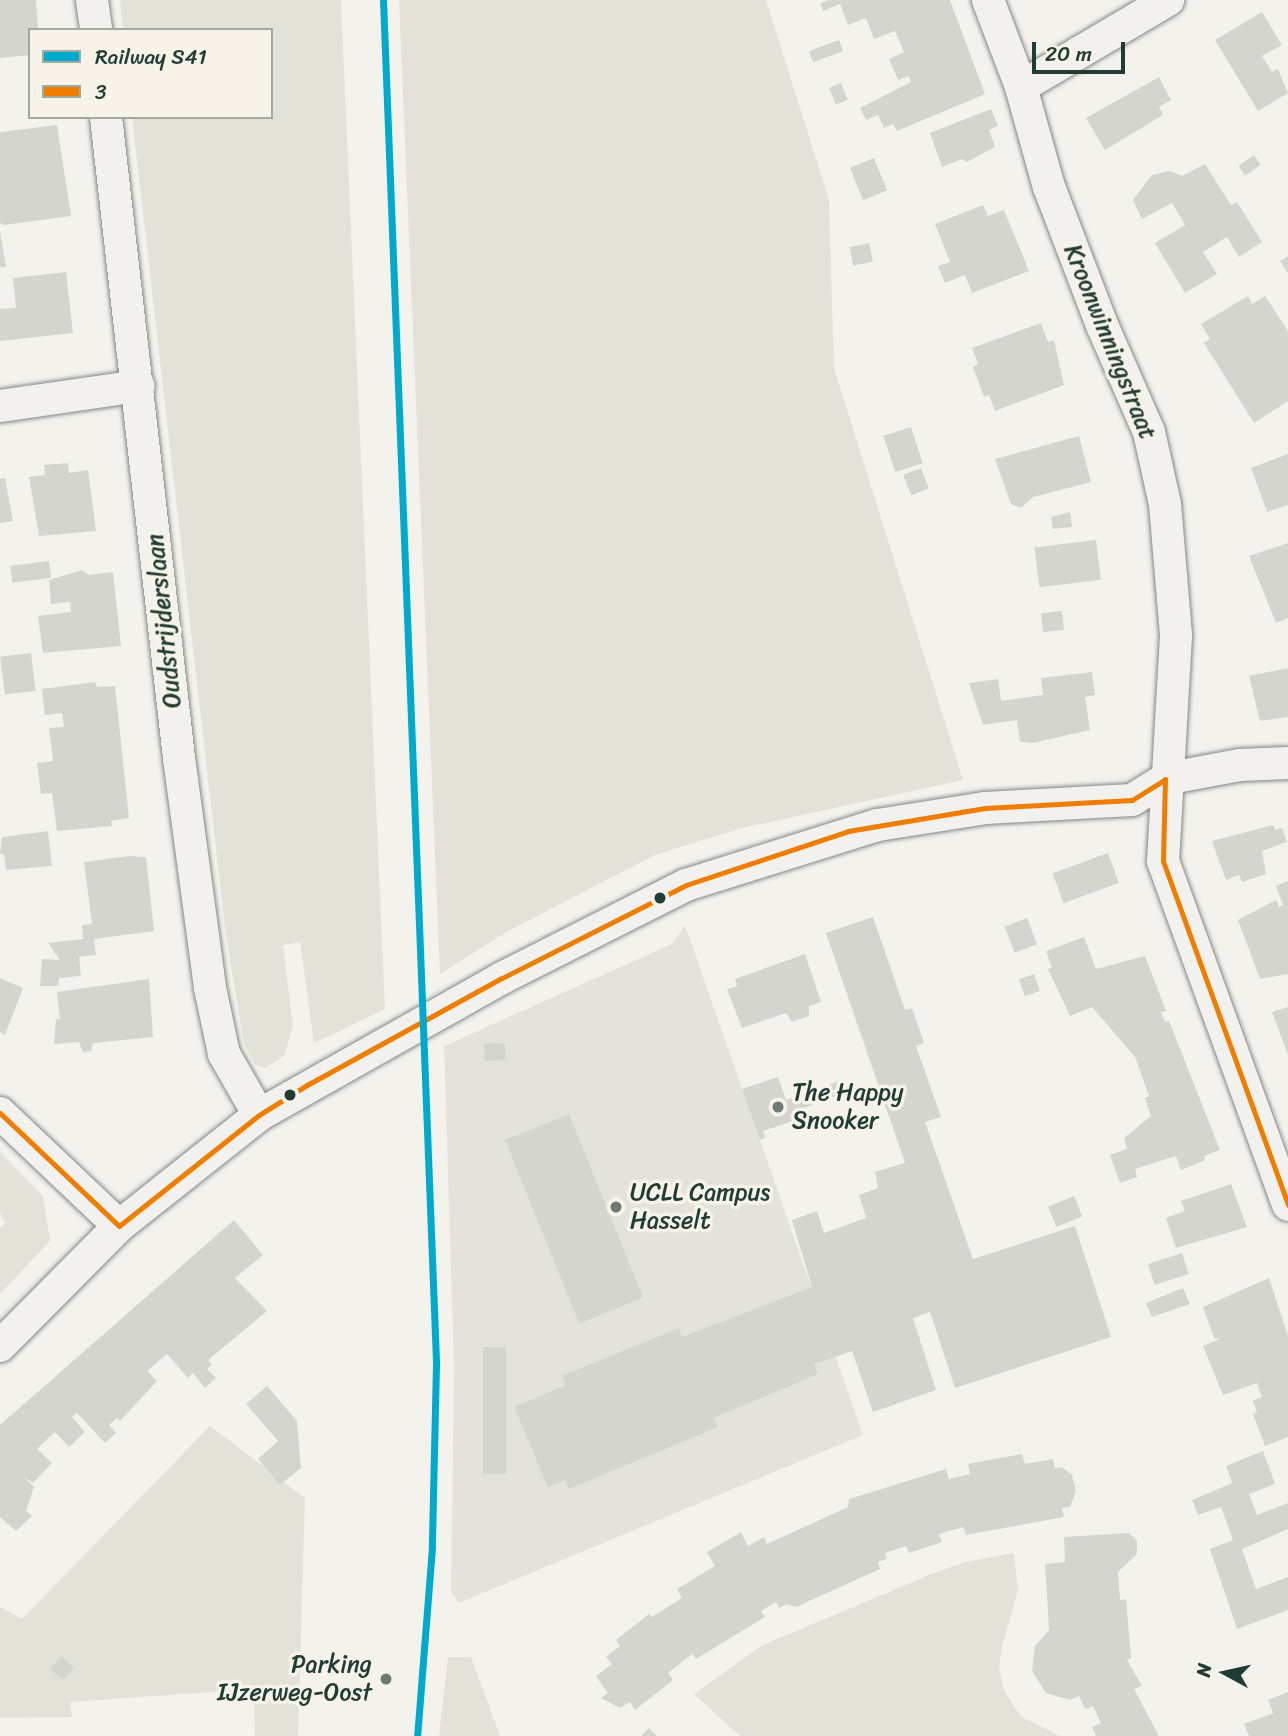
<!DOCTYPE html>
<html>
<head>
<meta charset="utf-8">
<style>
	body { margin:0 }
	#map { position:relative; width:1288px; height:1736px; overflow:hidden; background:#f4f2ec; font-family:Sriracha,sans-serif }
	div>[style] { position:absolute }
	.built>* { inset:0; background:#e4e3db }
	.green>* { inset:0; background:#e2e2d9 }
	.building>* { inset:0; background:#d5d5d0; transform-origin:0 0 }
	.roads { filter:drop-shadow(0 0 2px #848985) drop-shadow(0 0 2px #848985) }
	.street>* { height:32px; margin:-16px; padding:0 16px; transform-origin:16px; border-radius:16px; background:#f2f1ed }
	.bus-1>* { height:5px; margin:-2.5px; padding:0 2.5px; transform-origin:2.5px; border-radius:2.5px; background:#ef7d00 }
	.rail-1>* { height:7px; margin:-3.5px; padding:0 3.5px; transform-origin:3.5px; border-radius:3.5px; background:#00a9ce }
	.dots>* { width:19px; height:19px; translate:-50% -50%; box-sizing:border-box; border:4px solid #f7f3e8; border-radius:50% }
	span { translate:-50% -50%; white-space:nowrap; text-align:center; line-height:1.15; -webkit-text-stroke:7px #f7f3e8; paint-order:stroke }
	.street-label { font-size:24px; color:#1f3d34 }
	.poi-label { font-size:24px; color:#1f3d34 }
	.left { translate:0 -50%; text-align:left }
	.right { translate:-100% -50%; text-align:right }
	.legend { position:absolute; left:28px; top:28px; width:245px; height:91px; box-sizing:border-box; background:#f7f3e8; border:2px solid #a1aaa0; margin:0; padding:9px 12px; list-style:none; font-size:21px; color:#1f3d34 }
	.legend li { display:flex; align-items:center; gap:14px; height:35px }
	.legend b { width:35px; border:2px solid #a1aaa0 }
	.north { position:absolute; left:1190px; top:1638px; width:70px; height:70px; -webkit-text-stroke:5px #f7f3e8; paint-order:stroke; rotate:278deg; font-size:19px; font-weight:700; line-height:28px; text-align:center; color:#1f3d34 }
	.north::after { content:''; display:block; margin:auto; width:24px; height:32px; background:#1f3d34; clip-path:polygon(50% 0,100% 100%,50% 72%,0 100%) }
	.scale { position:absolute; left:1032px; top:42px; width:93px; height:32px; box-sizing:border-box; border:4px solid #1f3d34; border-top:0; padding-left:9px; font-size:21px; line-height:24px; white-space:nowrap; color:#1f3d34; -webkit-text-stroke:5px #f7f3e8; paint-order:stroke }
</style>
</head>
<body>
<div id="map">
	<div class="built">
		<div style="clip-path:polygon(685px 925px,863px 1435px,459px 1603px,451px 1592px,454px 1367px,444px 1046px,672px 944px)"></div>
	</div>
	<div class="green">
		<div style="clip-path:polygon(120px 0,341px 0,385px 1009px,314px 1043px,300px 942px,283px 945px,293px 1026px,284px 1056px,265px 1068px,255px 1065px,244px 1043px,226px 936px,132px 117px,271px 117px,271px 30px,123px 30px)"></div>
		<div style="clip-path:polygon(399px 0,766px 0,829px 200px,834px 368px,963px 780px,742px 828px,655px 855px,508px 931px,440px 974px)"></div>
		<div style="clip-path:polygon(0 1152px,43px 1196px,50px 1241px,0 1294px,0 1228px,5px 1223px,0 1213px)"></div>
		<div style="clip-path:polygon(210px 1426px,305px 1498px,298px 1736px,255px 1736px,254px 1689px,70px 1702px,72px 1717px,0 1718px,0 1607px,22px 1619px)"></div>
		<div style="clip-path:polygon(1014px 1553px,1018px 1591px,1002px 1646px,999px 1668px,1004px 1690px,1021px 1717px,1061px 1736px,740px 1736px,694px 1694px,761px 1646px,929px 1575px,965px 1562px)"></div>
		<div style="clip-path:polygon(448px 1657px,471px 1657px,500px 1736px,439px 1736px)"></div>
	</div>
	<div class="building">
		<div style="clip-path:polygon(0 0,36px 0,38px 30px,30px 30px,30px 55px,0 58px)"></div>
		<div style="clip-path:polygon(828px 0,950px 0,985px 94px,897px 131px,893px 124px,884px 128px,878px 115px,866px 120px,860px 108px,911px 82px,908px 76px,898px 80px,889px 59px,904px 52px,895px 31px,874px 39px,866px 18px,848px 25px,840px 4px,823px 11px,820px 4px)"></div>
		<div style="clip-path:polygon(1262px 12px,1282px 45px,1262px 56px,1272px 72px,1278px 69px,1288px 93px,1258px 111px,1215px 40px)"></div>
		<div style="left:839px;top:40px;width:12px;height:32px;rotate:70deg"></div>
		<div style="clip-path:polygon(1159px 77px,1171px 100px,1159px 107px,1163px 115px,1105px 150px,1086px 118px)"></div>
		<div style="left:841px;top:83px;width:18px;height:13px;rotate:68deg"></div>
		<div style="clip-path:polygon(991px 109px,998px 126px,989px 130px,995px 147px,967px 162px,962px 159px,942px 167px,930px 133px)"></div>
		<div style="clip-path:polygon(57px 125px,71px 216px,4px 225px,0 223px,0 132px)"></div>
		<div style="left:1254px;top:155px;width:12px;height:19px;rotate:55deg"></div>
		<div style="left:874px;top:158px;width:35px;height:26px;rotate:68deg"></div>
		<div style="clip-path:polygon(1205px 164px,1231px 205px,1237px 202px,1262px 242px,1239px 257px,1227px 237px,1203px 252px,1217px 274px,1185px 293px,1155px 243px,1185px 225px,1181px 218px,1172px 203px,1142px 219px,1133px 200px,1152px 175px,1170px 171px,1182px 176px)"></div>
		<div style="clip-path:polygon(983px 205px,988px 216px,1004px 210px,1029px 271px,972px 293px,965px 275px,945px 283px,938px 266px,950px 262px,935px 224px)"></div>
		<div style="clip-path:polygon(0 231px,6px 267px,0 267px)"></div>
		<div style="left:869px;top:243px;width:19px;height:20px;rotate:78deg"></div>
		<div style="clip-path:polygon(1288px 256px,1288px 273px,1280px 261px)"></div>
		<div style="clip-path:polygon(66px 272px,73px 333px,0 341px,0 309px,16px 308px,13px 278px)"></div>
		<div style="clip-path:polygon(1248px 296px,1252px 304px,1265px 296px,1288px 331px,1288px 401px,1254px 423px,1204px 343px,1210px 339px,1201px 324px)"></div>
		<div style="clip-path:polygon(1041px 323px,1048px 342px,1054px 340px,1064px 385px,995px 411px,989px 395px,984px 397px,973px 367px,978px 364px,972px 348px)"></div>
		<div style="left:911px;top:427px;width:38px;height:29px;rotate:72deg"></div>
		<div style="clip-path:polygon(1079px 436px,1091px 482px,1033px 497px,1021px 508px,1011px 504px,995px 459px)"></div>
		<div style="clip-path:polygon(1288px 454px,1288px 505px,1267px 512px,1251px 468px)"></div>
		<div style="clip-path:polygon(68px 463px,69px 473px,88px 470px,96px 531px,39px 536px,29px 477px,45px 475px,44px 465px)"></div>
		<div style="left:921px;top:468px;width:22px;height:19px;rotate:69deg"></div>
		<div style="clip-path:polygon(5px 478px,13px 521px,0 523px,0 479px)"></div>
		<div style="clip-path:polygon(1070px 512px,1072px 527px,1053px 529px,1051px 517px)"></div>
		<div style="left:1096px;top:540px;width:40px;height:62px;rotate:83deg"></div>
		<div style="clip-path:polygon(1288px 543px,1288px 618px,1276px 623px,1249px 556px)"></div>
		<div style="left:49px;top:561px;width:17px;height:39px;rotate:83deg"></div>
		<div style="clip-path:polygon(82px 570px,89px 575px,113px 572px,121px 646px,43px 653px,38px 616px,71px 612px,70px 602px,51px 604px,49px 580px)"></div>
		<div style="left:1062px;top:611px;width:19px;height:21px;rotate:84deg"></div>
		<div style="left:31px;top:653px;width:38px;height:31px;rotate:83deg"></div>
		<div style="clip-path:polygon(1288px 668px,1288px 717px,1260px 721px,1249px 676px)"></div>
		<div style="clip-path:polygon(1092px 672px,1095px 695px,1085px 697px,1090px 730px,1033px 743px,1020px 742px,1017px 720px,983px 725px,969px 683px,998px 679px,1001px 701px,1043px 695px,1041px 678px)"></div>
		<div style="clip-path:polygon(95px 682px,97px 687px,115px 686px,129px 818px,111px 821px,112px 826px,57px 831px,52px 793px,41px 794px,37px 763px,53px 761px,49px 728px,64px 727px,62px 713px,45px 715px,42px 689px)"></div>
		<div style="clip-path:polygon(1273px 825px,1275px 830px,1282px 828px,1287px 842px,1262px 851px,1266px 874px,1242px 882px,1239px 875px,1226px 880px,1212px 841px)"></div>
		<div style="clip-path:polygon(48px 831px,52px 866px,6px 870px,4px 854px,0 854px,2px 837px)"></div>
		<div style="left:1108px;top:853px;width:32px;height:59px;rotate:70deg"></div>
		<div style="clip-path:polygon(129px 856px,146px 857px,154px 931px,94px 939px,96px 955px,79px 957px,81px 976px,59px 978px,58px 986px,40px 986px,42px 959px,60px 960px,48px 943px,83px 939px,82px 925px,92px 924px,84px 862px)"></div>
		<div style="clip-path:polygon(1288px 881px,1288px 974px,1260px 979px,1238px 920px,1276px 900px,1279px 907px,1283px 905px,1276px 886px)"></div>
		<div style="clip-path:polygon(873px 917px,905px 1010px,912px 1008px,924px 1043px,916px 1046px,941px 1117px,925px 1122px,973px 1259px,1075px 1226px,1111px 1337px,955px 1388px,930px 1312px,913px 1318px,936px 1390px,873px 1412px,852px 1351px,814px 1364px,818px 1374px,713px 1418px,718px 1427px,569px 1489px,565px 1480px,548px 1487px,514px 1407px,566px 1385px,562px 1376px,679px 1328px,682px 1337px,812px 1287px,792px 1220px,817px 1211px,824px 1233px,866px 1218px,859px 1195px,878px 1188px,875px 1172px,905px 1163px,826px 933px)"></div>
		<div style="left:1027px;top:918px;width:28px;height:24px;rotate:69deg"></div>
		<div style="clip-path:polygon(1084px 937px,1096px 969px,1145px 956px,1166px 1011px,1161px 1012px,1165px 1022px,1169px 1021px,1220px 1150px,1204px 1156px,1205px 1160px,1181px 1170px,1176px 1156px,1135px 1169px,1137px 1177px,1120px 1183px,1110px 1155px,1127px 1149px,1124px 1138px,1151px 1116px,1145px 1098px,1149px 1096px,1135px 1057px,1092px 1007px,1070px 1016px,1048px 969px,1052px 968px,1046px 951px)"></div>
		<div style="clip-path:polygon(805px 954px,821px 1002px,809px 1006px,809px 1016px,792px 1022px,786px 1013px,742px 1028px,727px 989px,737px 986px,735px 979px)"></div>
		<div style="left:1034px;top:974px;width:18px;height:16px;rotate:71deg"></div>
		<div style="clip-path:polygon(0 978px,23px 988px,5px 1035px,0 1032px)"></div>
		<div style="clip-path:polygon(149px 979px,153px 1037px,93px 1043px,91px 1051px,83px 1052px,79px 1042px,54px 1044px,56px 1019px,60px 1019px,57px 992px)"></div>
		<div style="clip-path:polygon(1288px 1007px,1288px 1055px,1272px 1012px)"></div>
		<div style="left:505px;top:1043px;width:17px;height:21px;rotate:87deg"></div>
		<div style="clip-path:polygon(778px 1077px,786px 1100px,842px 1080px,847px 1092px,791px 1113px,793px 1121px,763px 1131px,765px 1138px,760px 1140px,742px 1089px)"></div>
		<div style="left:569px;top:1114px;width:198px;height:69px;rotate:68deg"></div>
		<div style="clip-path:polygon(1231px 1184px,1247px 1227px,1176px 1248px,1166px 1218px,1185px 1211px,1181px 1201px)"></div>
		<div style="left:1074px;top:1196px;width:22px;height:28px;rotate:68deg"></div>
		<div style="clip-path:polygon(234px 1220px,263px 1255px,235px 1278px,267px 1311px,208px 1360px,212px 1365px,207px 1369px,216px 1378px,205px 1388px,193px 1373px,188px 1378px,167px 1354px,147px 1371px,157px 1381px,120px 1421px,117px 1418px,109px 1425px,116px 1433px,105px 1443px,77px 1413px,72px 1417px,85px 1432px,69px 1447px,55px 1432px,37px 1449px,52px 1463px,33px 1483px,24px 1477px,34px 1487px,26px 1511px,32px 1516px,16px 1531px,0 1517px,0 1425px)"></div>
		<div style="left:1182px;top:1253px;width:22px;height:36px;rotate:72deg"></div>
		<div style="clip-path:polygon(1269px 1278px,1288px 1336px,1288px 1437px,1265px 1446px,1253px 1414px,1257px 1412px,1253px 1401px,1262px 1397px,1257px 1383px,1223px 1395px,1203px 1346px,1220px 1339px,1214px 1338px,1203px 1307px)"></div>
		<div style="clip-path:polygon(1183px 1288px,1190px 1304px,1152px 1317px,1146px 1303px)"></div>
		<div style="left:483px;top:1347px;width:23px;height:127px"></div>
		<div style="clip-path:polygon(267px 1386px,297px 1421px,301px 1468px,280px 1485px,258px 1459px,278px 1441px,246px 1404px)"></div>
		<div style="clip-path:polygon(1263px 1451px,1275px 1484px,1249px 1494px,1257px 1515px,1288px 1503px,1288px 1529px,1242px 1549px,1256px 1589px,1288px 1577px,1288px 1610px,1237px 1629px,1210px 1549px,1233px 1540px,1221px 1507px,1198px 1515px,1192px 1500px,1232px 1483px,1226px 1466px)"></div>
		<div style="clip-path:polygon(1022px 1454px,1025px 1464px,1053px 1459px,1055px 1468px,1062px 1467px,1072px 1475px,1076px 1491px,1070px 1507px,1062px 1508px,1064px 1517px,966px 1535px,963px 1527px,939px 1534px,942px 1542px,909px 1553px,906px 1546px,885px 1553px,887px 1559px,878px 1562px,880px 1569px,796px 1607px,787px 1604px,779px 1608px,776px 1602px,761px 1611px,765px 1617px,696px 1659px,692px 1654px,668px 1673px,673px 1680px,635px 1710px,630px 1702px,620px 1708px,601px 1698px,608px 1693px,596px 1676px,612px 1664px,606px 1657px,620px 1646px,616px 1640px,649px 1614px,652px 1617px,682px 1598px,677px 1589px,715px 1566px,707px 1552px,741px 1532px,748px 1546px,764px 1537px,767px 1544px,848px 1507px,849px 1499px,946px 1469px,949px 1479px,970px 1474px,968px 1464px)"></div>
		<div style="clip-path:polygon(1129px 1533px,1137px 1541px,1137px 1554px,1118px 1572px,1120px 1600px,1126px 1599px,1131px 1658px,1127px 1660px,1142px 1686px,1134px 1689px,1159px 1736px,1096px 1736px,1092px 1727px,1101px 1723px,1093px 1706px,1085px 1709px,1079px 1696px,1070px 1700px,1046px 1693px,1032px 1671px,1035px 1646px,1049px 1630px,1045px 1564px,1065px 1562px,1064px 1537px)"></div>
		<div style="left:61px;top:1656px;width:17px;height:17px;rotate:40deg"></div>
		<div style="clip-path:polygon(1288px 1692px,1288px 1736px,1249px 1736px,1244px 1724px,1273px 1713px,1268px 1700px)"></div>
		<div style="clip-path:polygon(649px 1728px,657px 1736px,641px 1736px)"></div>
	</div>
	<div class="roads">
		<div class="street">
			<div style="left:92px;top:0;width:30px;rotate:82deg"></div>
			<div style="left:988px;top:0;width:93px;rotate:69.2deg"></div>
			<div style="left:1021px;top:87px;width:104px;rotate:74.4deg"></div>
			<div style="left:1049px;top:187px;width:148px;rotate:69deg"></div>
			<div style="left:1102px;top:325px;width:117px;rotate:66.3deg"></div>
			<div style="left:1149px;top:432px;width:74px;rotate:77.5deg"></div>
			<div style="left:1165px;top:504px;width:132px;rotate:85.2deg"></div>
			<div style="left:1176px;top:636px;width:225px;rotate:93.3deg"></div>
			<div style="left:1163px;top:861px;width:366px;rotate:70deg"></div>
			<div style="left:1021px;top:87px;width:171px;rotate:-30.6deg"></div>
			<div style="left:106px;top:117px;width:645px;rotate:83.5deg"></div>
			<div style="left:179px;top:758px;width:232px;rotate:82.3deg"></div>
			<div style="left:210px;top:988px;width:67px;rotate:78deg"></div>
			<div style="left:224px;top:1054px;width:70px;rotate:60.2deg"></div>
			<div style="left:0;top:406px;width:140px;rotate:-8.2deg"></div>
			<div style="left:0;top:1113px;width:164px;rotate:43.5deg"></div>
			<div style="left:0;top:1346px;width:169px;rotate:-45.2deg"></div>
			<div style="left:119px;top:1226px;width:179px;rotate:-38.4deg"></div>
			<div style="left:259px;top:1115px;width:279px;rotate:-29.4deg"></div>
			<div style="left:502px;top:978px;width:206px;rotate:-26.8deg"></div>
			<div style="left:686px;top:885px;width:201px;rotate:-17.4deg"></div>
			<div style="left:878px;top:825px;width:108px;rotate:-9deg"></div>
			<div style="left:985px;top:808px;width:147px;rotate:-3.1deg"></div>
			<div style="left:1132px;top:800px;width:39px;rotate:-32deg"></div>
			<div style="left:1165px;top:779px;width:76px;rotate:-10.6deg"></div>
			<div style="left:1240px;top:765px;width:48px;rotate:-2.4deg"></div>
		</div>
	</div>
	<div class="bus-1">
		<div style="left:1165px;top:779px;width:82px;rotate:91.4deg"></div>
		<div style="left:1163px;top:861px;width:366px;rotate:70deg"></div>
		<div style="left:0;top:1113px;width:164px;rotate:43.5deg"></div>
		<div style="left:119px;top:1226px;width:179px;rotate:-38.4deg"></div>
		<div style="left:259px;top:1115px;width:57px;rotate:-32deg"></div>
		<div style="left:307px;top:1085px;width:222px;rotate:-28.8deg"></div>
		<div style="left:502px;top:978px;width:206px;rotate:-26.8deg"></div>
		<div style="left:686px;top:885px;width:171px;rotate:-18.4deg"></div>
		<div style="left:848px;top:831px;width:139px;rotate:-9.5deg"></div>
		<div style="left:985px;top:808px;width:147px;rotate:-3.1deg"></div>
		<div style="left:1132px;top:800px;width:39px;rotate:-32deg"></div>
	</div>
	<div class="rail-1">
		<div style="left:383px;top:0;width:1365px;rotate:87.77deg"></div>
		<div style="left:436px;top:1364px;width:183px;rotate:91.3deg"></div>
		<div style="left:432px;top:1547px;width:190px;rotate:94.5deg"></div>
	</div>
	<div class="dots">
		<div style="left:660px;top:898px;background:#1f3d34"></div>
		<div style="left:290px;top:1095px;background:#1f3d34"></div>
		<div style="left:778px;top:1107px;background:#6a7c74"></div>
		<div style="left:616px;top:1207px;background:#6a7c74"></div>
		<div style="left:386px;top:1679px;background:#6a7c74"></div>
	</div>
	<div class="street-label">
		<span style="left:1110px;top:342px;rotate:68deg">Kroonwinningstraat</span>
		<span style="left:164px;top:621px;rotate:-96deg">Oudstrijderslaan</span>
	</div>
	<div class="poi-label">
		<span class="left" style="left:792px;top:1107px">The Happy<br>Snooker</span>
		<span class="left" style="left:630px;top:1207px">UCLL Campus<br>Hasselt</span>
		<span class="right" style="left:372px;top:1679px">Parking<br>IJzerweg-Oost</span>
	</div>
	<ul class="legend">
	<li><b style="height:9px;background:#00a9ce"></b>Railway S41</li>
	<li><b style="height:9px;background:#ef7d00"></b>3</li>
	</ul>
	<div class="north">N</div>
	<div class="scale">20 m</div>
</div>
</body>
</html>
